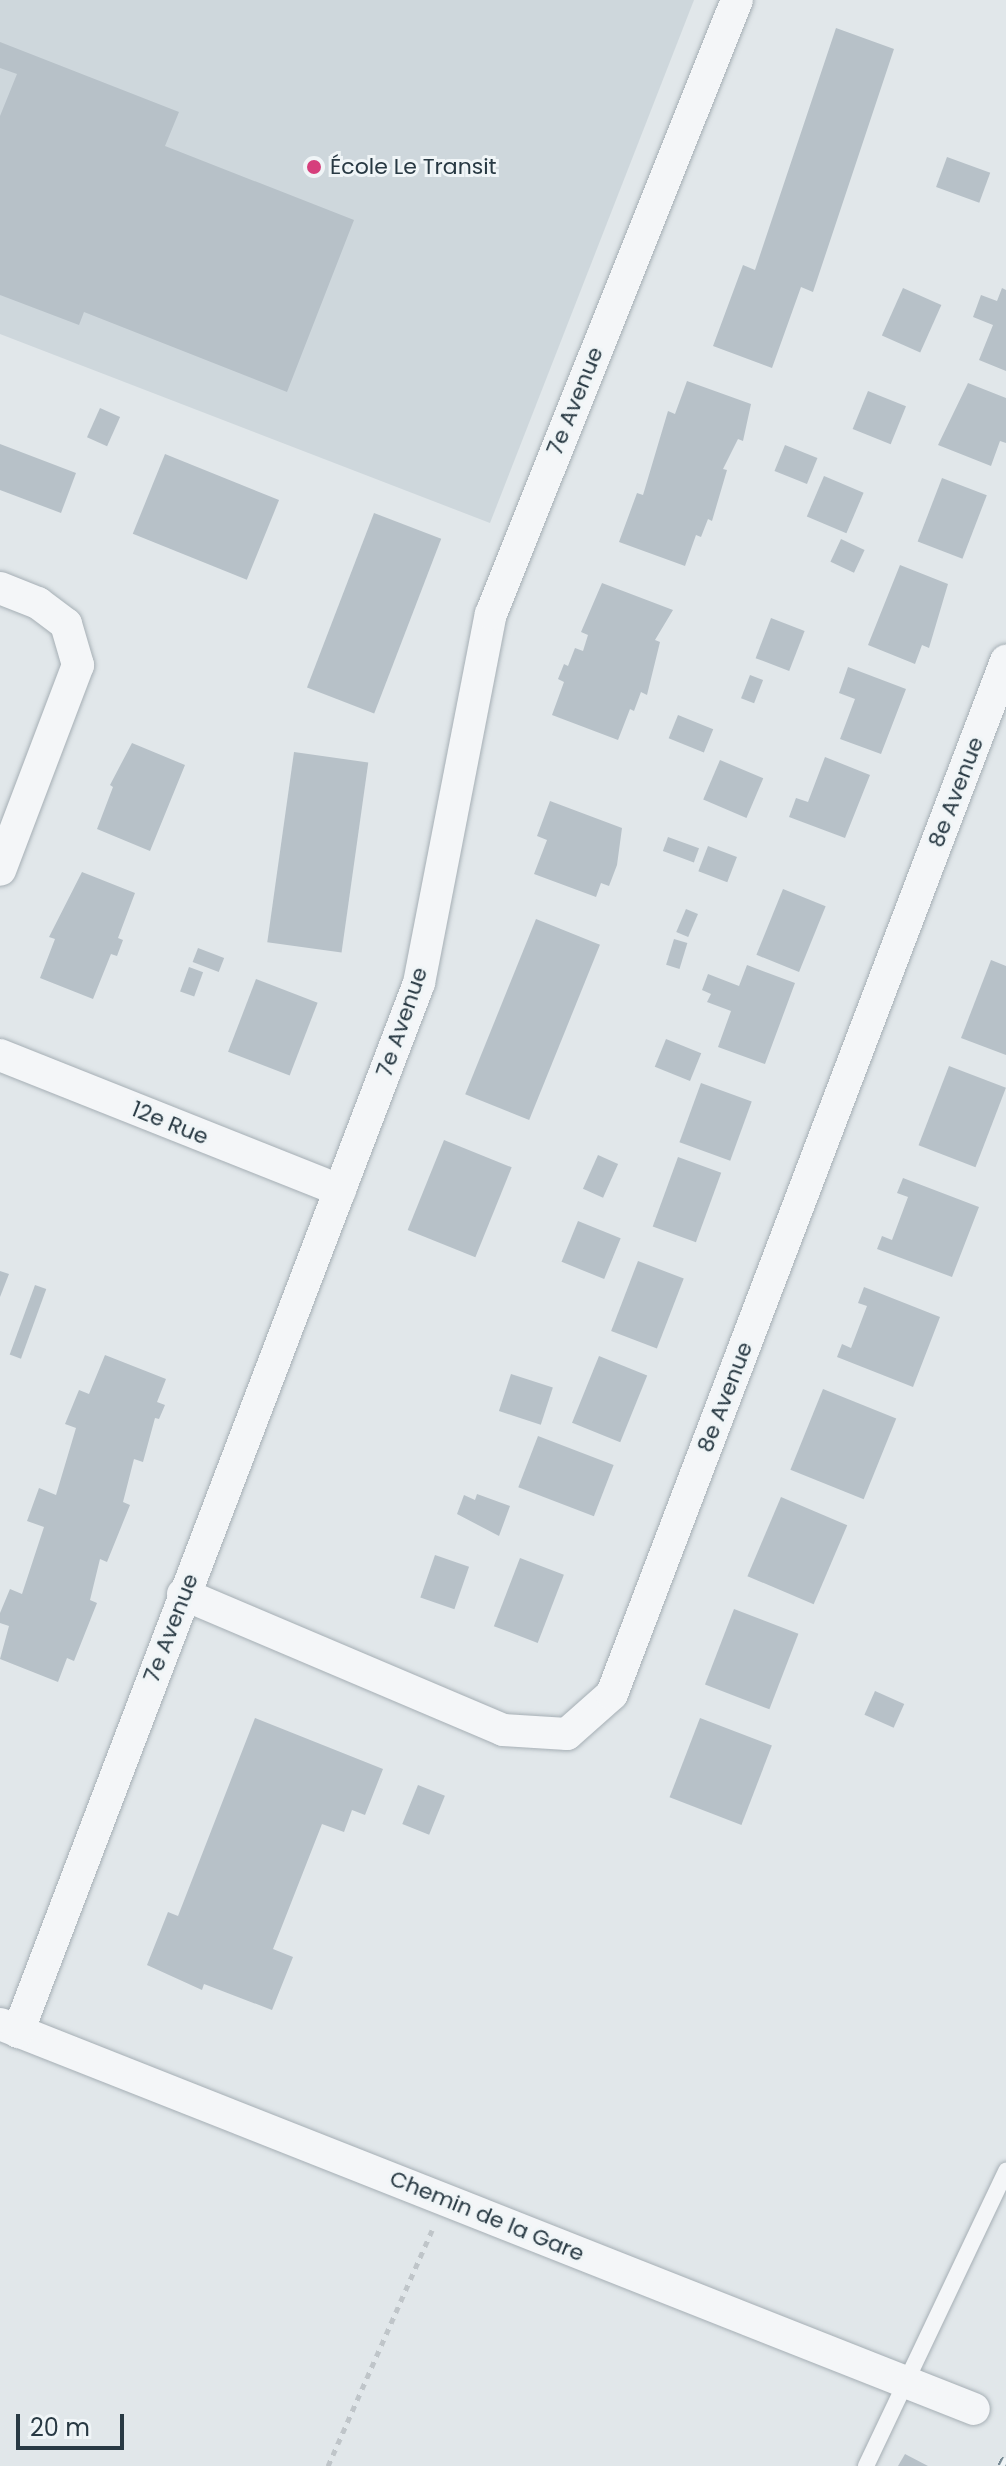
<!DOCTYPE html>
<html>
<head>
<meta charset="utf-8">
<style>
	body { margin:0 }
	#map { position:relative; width:1006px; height:2466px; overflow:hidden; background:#e1e7ea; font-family:Poppins,sans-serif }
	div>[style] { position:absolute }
	.built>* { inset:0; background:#ced7dc }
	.building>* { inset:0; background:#b7c1c8; transform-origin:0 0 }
	.path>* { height:5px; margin-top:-2.5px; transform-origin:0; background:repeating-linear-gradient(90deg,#bfc5c9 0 6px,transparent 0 12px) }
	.roads { filter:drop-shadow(0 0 2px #a6afb5) drop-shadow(0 0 2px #a6afb5) }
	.lane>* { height:16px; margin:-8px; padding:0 8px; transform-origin:8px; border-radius:8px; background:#f4f6f8 }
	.street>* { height:32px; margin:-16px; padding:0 16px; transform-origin:16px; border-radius:16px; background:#f4f6f8 }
	.rail>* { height:9px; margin-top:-4.5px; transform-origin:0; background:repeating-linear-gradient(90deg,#f0f5f7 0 18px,#798b95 0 36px); box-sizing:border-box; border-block:2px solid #798b95 }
	.dots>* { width:22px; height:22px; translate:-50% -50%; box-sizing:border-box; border:4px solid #f0f5f7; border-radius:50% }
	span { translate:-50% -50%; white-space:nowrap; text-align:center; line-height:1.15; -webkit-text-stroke:6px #f0f5f7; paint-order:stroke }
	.poi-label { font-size:22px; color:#283943 }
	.left { translate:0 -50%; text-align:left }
	.street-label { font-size:22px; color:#283943 }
	.scale { position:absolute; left:16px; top:2414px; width:108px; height:36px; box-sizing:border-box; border:4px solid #283943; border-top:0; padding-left:10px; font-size:24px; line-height:28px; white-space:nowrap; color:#283943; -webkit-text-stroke:6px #f0f5f7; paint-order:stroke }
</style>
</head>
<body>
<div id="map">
	<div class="built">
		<div style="clip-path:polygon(0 0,694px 0,490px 523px,0 334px)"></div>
	</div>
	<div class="building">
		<div style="clip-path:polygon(836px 28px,894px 49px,813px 292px,801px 287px,772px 368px,713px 346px,743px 265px,755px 270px)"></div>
		<div style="clip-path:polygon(0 42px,179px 112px,165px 146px,354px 220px,287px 392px,84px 312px,79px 325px,0 295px,0 116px,17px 74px,0 68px)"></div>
		<div style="left:947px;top:157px;width:46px;height:32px;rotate:20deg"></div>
		<div style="left:903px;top:288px;width:42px;height:52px;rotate:24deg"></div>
		<div style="clip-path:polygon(1002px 288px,1006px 290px,1006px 371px,979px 360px,993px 325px,973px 317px,981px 295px,997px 301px)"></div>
		<div style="clip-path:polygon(687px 381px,751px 404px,743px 441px,738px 439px,723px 469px,727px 470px,712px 521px,708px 519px,701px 537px,696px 535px,685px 566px,619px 542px,637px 493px,643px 495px,668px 411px,675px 414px)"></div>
		<div style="clip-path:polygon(968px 383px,1006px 398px,1006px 443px,1000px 441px,991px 466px,938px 445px)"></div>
		<div style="left:868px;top:391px;width:41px;height:41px;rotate:22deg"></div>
		<div style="left:100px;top:408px;width:22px;height:32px;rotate:24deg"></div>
		<div style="clip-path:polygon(0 444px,76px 473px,61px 513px,0 490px)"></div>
		<div style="left:785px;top:445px;width:35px;height:28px;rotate:22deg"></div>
		<div style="left:165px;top:454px;width:123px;height:86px;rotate:22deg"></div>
		<div style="left:824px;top:476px;width:43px;height:44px;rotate:23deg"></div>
		<div style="left:942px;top:478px;width:48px;height:68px;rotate:21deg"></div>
		<div style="left:374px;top:513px;width:72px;height:187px;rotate:21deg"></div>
		<div style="left:841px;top:539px;width:26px;height:25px;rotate:25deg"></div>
		<div style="clip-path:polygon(900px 565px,948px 584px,929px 648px,922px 645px,915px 664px,868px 645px)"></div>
		<div style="clip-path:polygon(602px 583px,673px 610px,655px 640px,660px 642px,647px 695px,641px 692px,634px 711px,630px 709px,618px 740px,552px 715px,564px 682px,558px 679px,564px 664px,568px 666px,575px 648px,583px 651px,588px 635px,581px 632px)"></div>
		<div style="left:771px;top:618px;width:36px;height:43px;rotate:21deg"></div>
		<div style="clip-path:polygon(848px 667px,906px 689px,881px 754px,840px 739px,855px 699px,839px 693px)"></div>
		<div style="left:750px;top:675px;width:14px;height:25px;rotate:21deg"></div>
		<div style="left:678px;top:715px;width:38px;height:25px;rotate:22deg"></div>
		<div style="clip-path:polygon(132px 743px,185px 765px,150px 851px,97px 829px,113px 787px,110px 785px)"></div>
		<div style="left:294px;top:752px;width:75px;height:192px;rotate:8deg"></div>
		<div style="clip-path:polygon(825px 757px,870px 775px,845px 838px,789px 817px,796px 798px,808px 802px)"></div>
		<div style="left:720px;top:760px;width:47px;height:43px;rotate:23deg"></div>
		<div style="clip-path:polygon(550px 801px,622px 828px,617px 865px,609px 886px,601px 883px,596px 897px,534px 874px,547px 840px,537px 836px)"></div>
		<div style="left:668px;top:837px;width:33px;height:15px;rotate:20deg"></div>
		<div style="left:708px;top:846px;width:31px;height:27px;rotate:21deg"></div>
		<div style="clip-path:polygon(82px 872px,135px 893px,118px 938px,123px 940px,117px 956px,111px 954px,93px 999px,40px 978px,55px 939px,49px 937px)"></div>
		<div style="left:783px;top:889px;width:46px;height:71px;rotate:22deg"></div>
		<div style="left:686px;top:909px;width:13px;height:25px;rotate:23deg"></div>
		<div style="left:536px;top:919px;width:69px;height:189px;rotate:22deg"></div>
		<div style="left:674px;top:939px;width:14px;height:27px;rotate:17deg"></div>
		<div style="left:198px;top:948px;width:28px;height:15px;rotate:21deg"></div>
		<div style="clip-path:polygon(991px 960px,1006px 966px,1006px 1055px,961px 1038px)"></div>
		<div style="clip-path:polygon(747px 965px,795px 983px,765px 1064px,718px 1047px,731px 1011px,707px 1002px,711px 994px,702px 990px,708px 974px,739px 986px)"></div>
		<div style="left:189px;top:967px;width:15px;height:26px;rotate:20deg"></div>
		<div style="left:256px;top:979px;width:66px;height:78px;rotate:21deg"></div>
		<div style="left:666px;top:1039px;width:38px;height:30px;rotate:22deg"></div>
		<div style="left:949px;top:1066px;width:61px;height:85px;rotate:21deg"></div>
		<div style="left:701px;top:1083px;width:54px;height:63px;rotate:20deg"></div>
		<div style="left:444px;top:1140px;width:73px;height:97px;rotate:22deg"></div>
		<div style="left:598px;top:1155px;width:22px;height:37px;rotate:24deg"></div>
		<div style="left:678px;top:1157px;width:46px;height:74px;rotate:20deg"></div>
		<div style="clip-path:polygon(903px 1178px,979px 1207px,952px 1277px,877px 1249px,882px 1236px,892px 1240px,908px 1197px,897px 1193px)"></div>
		<div style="left:578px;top:1221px;width:46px;height:44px;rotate:22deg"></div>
		<div style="left:638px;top:1261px;width:49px;height:75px;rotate:21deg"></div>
		<div style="clip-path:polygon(0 1271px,9px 1274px,0 1297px)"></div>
		<div style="left:35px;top:1285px;width:12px;height:74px;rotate:20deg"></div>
		<div style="clip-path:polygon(864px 1287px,940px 1317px,913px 1387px,837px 1357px,842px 1344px,851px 1348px,867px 1306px,858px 1303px)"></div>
		<div style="clip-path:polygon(105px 1355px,166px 1379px,157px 1402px,165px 1405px,159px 1419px,155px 1418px,143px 1462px,134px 1459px,123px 1502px,130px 1505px,107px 1562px,100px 1559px,90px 1600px,97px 1603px,74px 1661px,67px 1658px,58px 1682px,0 1659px,9px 1626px,0 1623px,0 1613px,10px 1589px,22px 1594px,44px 1527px,27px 1521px,39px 1488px,56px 1495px,76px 1428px,65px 1424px,79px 1390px,89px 1394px)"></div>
		<div style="left:599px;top:1356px;width:52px;height:72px;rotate:22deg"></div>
		<div style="left:511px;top:1374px;width:44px;height:39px;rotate:18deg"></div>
		<div style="left:823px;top:1389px;width:79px;height:87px;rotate:22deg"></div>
		<div style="left:538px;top:1436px;width:81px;height:55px;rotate:21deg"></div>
		<div style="clip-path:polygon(477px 1494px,510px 1506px,499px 1536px,457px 1514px,464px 1495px,475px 1500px)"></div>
		<div style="left:781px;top:1497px;width:72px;height:86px;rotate:23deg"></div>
		<div style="left:435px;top:1555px;width:36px;height:45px;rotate:19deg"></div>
		<div style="left:520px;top:1558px;width:47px;height:73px;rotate:21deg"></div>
		<div style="left:734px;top:1609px;width:69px;height:81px;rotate:21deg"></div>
		<div style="left:875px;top:1691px;width:32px;height:26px;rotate:24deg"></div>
		<div style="clip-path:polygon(255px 1718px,383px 1769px,365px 1815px,352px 1810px,344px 1832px,322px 1824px,273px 1949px,293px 1957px,272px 2010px,204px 1984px,202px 1990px,147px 1965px,168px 1912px,178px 1916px)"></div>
		<div style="left:700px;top:1718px;width:77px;height:85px;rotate:21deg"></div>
		<div style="left:418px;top:1785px;width:29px;height:42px;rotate:22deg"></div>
		<div style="clip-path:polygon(905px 2454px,928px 2466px,898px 2466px)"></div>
	</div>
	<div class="path">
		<div style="left:328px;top:2466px;width:258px;rotate:-66.2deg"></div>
	</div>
	<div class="roads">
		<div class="lane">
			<div style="left:866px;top:2466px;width:327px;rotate:-64.6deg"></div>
		</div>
		<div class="street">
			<div style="left:0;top:588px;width:41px;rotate:21.5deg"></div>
			<div style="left:38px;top:603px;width:35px;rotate:37deg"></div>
			<div style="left:66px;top:624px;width:43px;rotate:73.7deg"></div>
			<div style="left:78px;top:665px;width:219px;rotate:110.8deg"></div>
			<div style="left:0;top:1055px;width:366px;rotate:21.7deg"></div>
			<div style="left:183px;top:1594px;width:348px;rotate:23deg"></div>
			<div style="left:503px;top:1730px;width:64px;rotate:3.6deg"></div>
			<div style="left:567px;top:1734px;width:60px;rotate:-41.6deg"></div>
			<div style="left:612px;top:1694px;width:1106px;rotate:-69.12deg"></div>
			<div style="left:0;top:2024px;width:1047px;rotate:21.57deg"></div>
			<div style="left:18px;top:2032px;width:1123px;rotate:-69.08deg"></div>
			<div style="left:419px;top:983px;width:376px;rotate:-79deg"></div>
			<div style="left:491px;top:614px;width:661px;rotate:-68.17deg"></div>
		</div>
	</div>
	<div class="rail">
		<div style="left:1002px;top:2466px;width:9px;rotate:-63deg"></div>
	</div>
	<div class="dots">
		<div style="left:314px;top:167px;background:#d63f7c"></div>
	</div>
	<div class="poi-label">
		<span class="left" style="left:330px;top:167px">École Le Transit</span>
	</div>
	<div class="street-label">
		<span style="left:575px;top:401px;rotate:-68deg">7e Avenue</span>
		<span style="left:956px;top:792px;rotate:-69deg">8e Avenue</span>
		<span style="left:402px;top:1022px;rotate:-71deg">7e Avenue</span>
		<span style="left:170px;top:1123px;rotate:22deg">12e Rue</span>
		<span style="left:725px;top:1397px;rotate:-69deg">8e Avenue</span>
		<span style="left:171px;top:1628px;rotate:-69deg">7e Avenue</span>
		<span style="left:487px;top:2216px;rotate:22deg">Chemin de la Gare</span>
	</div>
	<div class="scale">20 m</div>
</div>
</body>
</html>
